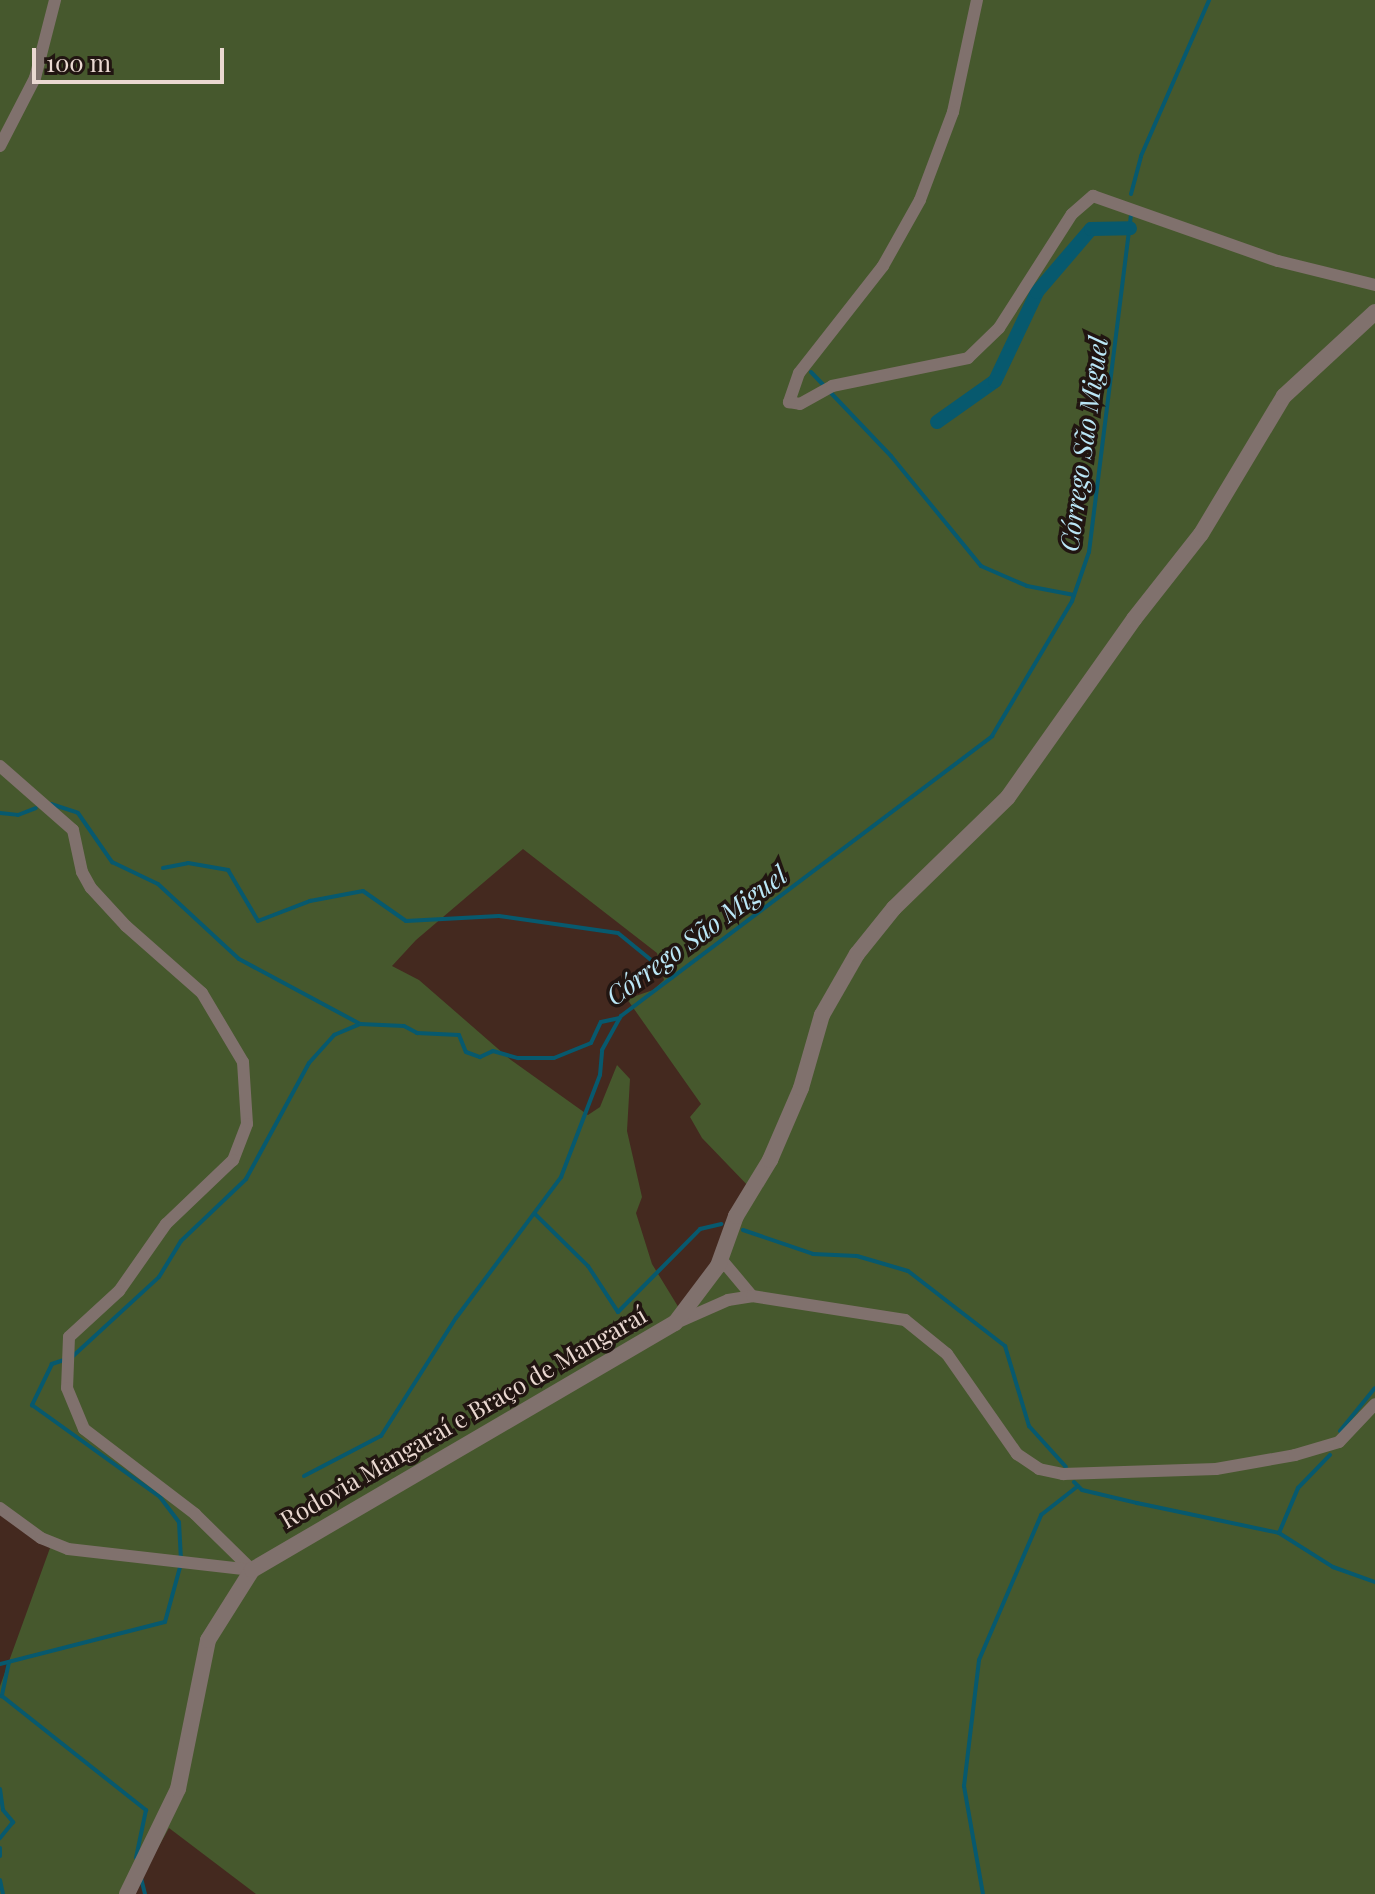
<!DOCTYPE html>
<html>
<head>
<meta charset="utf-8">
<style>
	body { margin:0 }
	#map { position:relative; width:1375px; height:1894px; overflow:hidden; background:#44291f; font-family:"Playfair Display",serif }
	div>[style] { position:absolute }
	.green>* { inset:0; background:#46582d }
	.stream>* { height:4px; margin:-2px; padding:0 2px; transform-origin:2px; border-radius:2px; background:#07596e }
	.canal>* { height:14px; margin:-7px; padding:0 7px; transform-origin:7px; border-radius:7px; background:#07596e }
	.minor>* { height:12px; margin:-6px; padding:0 6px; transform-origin:6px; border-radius:6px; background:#80716d }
	.tertiary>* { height:16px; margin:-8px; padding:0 8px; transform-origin:8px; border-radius:8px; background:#80716d }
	span { translate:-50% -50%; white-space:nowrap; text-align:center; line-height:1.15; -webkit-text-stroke:7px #211511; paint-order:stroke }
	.street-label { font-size:24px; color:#ead8d1 }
	.water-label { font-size:26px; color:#bbe7f7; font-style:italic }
	.scale { position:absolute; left:32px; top:48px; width:192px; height:36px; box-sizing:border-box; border:4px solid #ead8d1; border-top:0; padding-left:10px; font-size:24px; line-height:28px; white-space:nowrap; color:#ead8d1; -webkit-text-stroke:6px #211511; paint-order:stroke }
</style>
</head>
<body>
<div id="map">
	<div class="green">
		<div style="clip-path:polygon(evenodd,0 0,1375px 0,1375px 1894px,256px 1894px,169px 1828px,132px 1894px,0 1894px,0 1686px,50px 1548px,0 1512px,0 0,523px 849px,657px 953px,664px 980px,653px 990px,627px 999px,701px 1104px,690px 1117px,702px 1138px,753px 1191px,682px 1313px,652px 1264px,636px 1213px,642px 1197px,627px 1131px,630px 1079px,617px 1065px,600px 1107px,588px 1115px,511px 1060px,419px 980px,392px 966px,416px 940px,523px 849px)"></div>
	</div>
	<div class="stream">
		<div style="left:1131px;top:194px;width:39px;rotate:-75deg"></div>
		<div style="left:1141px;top:156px;width:170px;rotate:-66.4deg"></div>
		<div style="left:811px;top:372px;width:116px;rotate:46.4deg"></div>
		<div style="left:891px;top:456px;width:142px;rotate:50.7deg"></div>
		<div style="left:981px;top:566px;width:50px;rotate:23.5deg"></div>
		<div style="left:1027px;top:586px;width:48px;rotate:10.8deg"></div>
		<div style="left:51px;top:804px;width:28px;rotate:18deg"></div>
		<div style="left:78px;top:813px;width:60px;rotate:55.2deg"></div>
		<div style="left:112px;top:862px;width:51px;rotate:25.6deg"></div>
		<div style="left:158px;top:884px;width:110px;rotate:42.8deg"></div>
		<div style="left:239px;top:959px;width:137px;rotate:28.2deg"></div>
		<div style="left:0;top:813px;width:18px;rotate:6deg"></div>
		<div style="left:18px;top:815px;width:19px;rotate:-21deg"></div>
		<div style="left:163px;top:868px;width:25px;rotate:-11deg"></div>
		<div style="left:188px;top:863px;width:41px;rotate:9.9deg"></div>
		<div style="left:228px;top:870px;width:59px;rotate:59.5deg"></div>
		<div style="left:258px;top:921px;width:56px;rotate:-21deg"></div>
		<div style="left:310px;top:901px;width:54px;rotate:-10.7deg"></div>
		<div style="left:363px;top:891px;width:52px;rotate:34.9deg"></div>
		<div style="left:406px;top:921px;width:93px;rotate:-3.1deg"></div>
		<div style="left:499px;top:916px;width:120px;rotate:8.1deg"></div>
		<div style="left:618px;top:933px;width:70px;rotate:39.2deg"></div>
		<div style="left:535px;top:1214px;width:74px;rotate:44.5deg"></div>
		<div style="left:588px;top:1266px;width:55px;rotate:56.9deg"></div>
		<div style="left:618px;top:1312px;width:117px;rotate:-45.3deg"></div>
		<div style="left:700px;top:1229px;width:22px;rotate:-13deg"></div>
		<div style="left:743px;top:1230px;width:74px;rotate:18.9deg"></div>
		<div style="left:813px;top:1254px;width:44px;rotate:2.6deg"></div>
		<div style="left:857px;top:1256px;width:53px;rotate:16.4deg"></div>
		<div style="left:908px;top:1271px;width:123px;rotate:37.7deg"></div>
		<div style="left:1005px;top:1346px;width:84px;rotate:73.3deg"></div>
		<div style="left:1029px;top:1426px;width:55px;rotate:47.9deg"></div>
		<div style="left:72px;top:1357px;width:118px;rotate:-42.6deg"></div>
		<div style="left:159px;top:1277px;width:42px;rotate:-58.6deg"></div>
		<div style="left:181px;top:1241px;width:90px;rotate:-43.6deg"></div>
		<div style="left:246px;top:1179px;width:132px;rotate:-61.5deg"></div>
		<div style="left:309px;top:1063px;width:38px;rotate:-48deg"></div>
		<div style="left:334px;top:1035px;width:28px;rotate:-23deg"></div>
		<div style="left:360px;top:1024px;width:44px;rotate:2.6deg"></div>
		<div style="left:404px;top:1026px;width:15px;rotate:28deg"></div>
		<div style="left:417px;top:1033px;width:42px;rotate:2.7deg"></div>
		<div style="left:459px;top:1035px;width:18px;rotate:68deg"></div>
		<div style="left:466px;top:1052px;width:15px;rotate:20deg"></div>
		<div style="left:480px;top:1057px;width:14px;rotate:-25deg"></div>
		<div style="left:493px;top:1051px;width:26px;rotate:16deg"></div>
		<div style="left:518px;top:1058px;width:36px"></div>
		<div style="left:554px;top:1058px;width:40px;rotate:-22deg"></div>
		<div style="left:591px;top:1043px;width:23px;rotate:-65deg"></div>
		<div style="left:601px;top:1022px;width:19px;rotate:-12deg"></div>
		<div style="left:64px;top:1360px;width:13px;rotate:162deg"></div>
		<div style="left:52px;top:1364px;width:46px;rotate:116deg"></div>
		<div style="left:32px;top:1405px;width:158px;rotate:35.7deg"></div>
		<div style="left:160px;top:1497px;width:31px;rotate:53deg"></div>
		<div style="left:179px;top:1522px;width:36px;rotate:87deg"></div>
		<div style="left:1340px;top:1431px;width:55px;rotate:-50.9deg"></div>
		<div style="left:304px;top:1476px;width:87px;rotate:-27.5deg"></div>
		<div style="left:381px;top:1436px;width:140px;rotate:-57.6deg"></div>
		<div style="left:456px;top:1318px;width:176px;rotate:-53.3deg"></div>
		<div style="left:561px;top:1177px;width:109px;rotate:-69.1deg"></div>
		<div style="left:600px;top:1075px;width:25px;rotate:-85deg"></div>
		<div style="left:602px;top:1050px;width:39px;rotate:-61deg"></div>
		<div style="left:621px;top:1016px;width:465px;rotate:-37deg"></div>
		<div style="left:992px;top:736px;width:157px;rotate:-59.3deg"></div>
		<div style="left:1072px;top:601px;width:52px;rotate:-70.9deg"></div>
		<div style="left:1089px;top:552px;width:338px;rotate:-82.9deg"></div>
		<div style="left:1074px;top:1482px;width:11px;rotate:45deg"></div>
		<div style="left:1082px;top:1490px;width:57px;rotate:13.3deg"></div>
		<div style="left:1137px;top:1503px;width:145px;rotate:11.9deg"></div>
		<div style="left:1279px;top:1533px;width:64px;rotate:32.2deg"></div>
		<div style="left:1333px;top:1567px;width:45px;rotate:19.7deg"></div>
		<div style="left:1279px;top:1533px;width:49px;rotate:-67.1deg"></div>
		<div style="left:1298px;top:1488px;width:46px;rotate:-45.9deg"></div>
		<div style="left:9px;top:1662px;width:35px;rotate:102deg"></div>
		<div style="left:2px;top:1696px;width:184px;rotate:38.4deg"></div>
		<div style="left:146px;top:1810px;width:49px;rotate:101.8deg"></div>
		<div style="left:0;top:1664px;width:170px;rotate:-14.3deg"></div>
		<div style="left:165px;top:1622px;width:57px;rotate:-74.7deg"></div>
		<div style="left:0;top:1789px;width:21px;rotate:82deg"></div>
		<div style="left:3px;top:1810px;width:16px;rotate:50deg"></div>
		<div style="left:13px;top:1822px;width:21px;rotate:129deg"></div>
		<div style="left:0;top:1848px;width:8px;rotate:90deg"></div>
		<div style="left:141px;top:1878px;width:16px;rotate:76deg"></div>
		<div style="left:0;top:1880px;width:14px;rotate:78deg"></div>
		<div style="left:983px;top:1894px;width:110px;rotate:-100deg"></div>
		<div style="left:964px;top:1786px;width:127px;rotate:-83.2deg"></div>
		<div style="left:979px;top:1660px;width:158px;rotate:-66.8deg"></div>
		<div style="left:1041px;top:1515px;width:47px;rotate:-38.1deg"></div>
	</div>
	<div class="canal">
		<div style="left:937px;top:422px;width:71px;rotate:-35.3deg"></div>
		<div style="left:995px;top:381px;width:98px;rotate:-64.7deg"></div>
		<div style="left:1037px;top:292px;width:83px;rotate:-49.4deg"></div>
		<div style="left:1091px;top:229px;width:39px;rotate:-1deg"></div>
	</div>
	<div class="minor">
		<div style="left:977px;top:0;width:115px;rotate:102.1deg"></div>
		<div style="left:953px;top:112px;width:94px;rotate:110.6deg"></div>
		<div style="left:920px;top:200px;width:76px;rotate:119.3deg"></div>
		<div style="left:883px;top:266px;width:136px;rotate:128.1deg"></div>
		<div style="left:799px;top:373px;width:31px;rotate:109deg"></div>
		<div style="left:789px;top:402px;width:11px;rotate:10deg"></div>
		<div style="left:800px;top:404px;width:37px;rotate:-29deg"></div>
		<div style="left:832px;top:386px;width:139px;rotate:-11.6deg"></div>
		<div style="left:968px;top:358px;width:43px;rotate:-44.1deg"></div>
		<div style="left:999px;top:328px;width:135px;rotate:-57.4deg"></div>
		<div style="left:1072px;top:214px;width:28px;rotate:-41deg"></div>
		<div style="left:1093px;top:196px;width:196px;rotate:19.4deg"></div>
		<div style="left:1278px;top:261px;width:100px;rotate:13.9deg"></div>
		<div style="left:0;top:146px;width:76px;rotate:-62.8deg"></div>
		<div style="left:35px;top:78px;width:81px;rotate:-75.6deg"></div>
		<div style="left:0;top:766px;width:97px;rotate:41.2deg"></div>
		<div style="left:73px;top:830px;width:43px;rotate:77.9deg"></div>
		<div style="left:82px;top:872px;width:18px;rotate:61deg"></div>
		<div style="left:91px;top:888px;width:52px;rotate:47.4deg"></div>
		<div style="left:126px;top:926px;width:101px;rotate:41.4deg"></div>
		<div style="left:202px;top:993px;width:80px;rotate:59.3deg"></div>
		<div style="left:243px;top:1062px;width:62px;rotate:86.3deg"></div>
		<div style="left:247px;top:1124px;width:39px;rotate:111deg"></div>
		<div style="left:233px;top:1160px;width:93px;rotate:136.3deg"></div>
		<div style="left:166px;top:1224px;width:82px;rotate:125deg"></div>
		<div style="left:119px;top:1291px;width:68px;rotate:137.4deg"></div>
		<div style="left:69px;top:1337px;width:51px;rotate:92.2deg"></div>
		<div style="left:67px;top:1388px;width:44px;rotate:67.5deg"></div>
		<div style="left:84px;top:1429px;width:140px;rotate:37.4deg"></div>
		<div style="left:195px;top:1514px;width:80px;rotate:44.5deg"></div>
		<div style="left:721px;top:1259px;width:48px;rotate:50deg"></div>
		<div style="left:676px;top:1323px;width:57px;rotate:-23.9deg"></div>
		<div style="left:728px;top:1300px;width:24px;rotate:-9deg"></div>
		<div style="left:752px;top:1296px;width:155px;rotate:8.9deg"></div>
		<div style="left:905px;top:1320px;width:54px;rotate:39deg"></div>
		<div style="left:947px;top:1354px;width:122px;rotate:55deg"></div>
		<div style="left:1017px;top:1454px;width:27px;rotate:34deg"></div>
		<div style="left:1039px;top:1469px;width:25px;rotate:12deg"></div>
		<div style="left:1063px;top:1474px;width:153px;rotate:-1.9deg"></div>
		<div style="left:1216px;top:1469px;width:80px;rotate:-10deg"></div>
		<div style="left:1295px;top:1455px;width:46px;rotate:-16.5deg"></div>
		<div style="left:1339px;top:1442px;width:52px;rotate:-46.5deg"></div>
		<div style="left:0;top:1508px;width:51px;rotate:36.2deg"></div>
		<div style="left:41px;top:1538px;width:29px;rotate:22deg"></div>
		<div style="left:68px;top:1549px;width:185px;rotate:6.5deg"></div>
	</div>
	<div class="tertiary">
		<div style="left:127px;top:1894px;width:117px;rotate:-64.1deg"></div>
		<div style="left:178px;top:1789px;width:152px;rotate:-78.6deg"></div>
		<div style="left:208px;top:1640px;width:83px;rotate:-57.8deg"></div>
		<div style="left:252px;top:1570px;width:490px;rotate:-30.3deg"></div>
		<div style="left:675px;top:1323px;width:71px;rotate:-53deg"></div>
		<div style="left:718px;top:1266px;width:53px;rotate:-70.2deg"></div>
		<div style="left:736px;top:1216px;width:66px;rotate:-58.7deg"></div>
		<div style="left:770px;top:1160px;width:78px;rotate:-66.7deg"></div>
		<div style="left:801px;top:1088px;width:76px;rotate:-74deg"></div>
		<div style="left:822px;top:1015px;width:70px;rotate:-60.2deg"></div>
		<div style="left:857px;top:954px;width:59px;rotate:-51.2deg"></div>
		<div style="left:894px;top:908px;width:159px;rotate:-44.2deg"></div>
		<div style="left:1008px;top:797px;width:218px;rotate:-54.7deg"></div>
		<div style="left:1134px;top:619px;width:108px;rotate:-51.8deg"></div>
		<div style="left:1201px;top:534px;width:161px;rotate:-59deg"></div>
		<div style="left:1284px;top:396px;width:124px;rotate:-42.7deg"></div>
	</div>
	<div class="street-label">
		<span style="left:463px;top:1417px;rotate:-30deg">Rodovia Mangaraí e Braço de Mangaraí</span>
	</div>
	<div class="water-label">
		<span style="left:1083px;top:444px;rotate:-82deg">Córrego São Miguel</span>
		<span style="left:696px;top:935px;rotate:-36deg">Córrego São Miguel</span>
	</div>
	<div class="scale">100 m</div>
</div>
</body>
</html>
